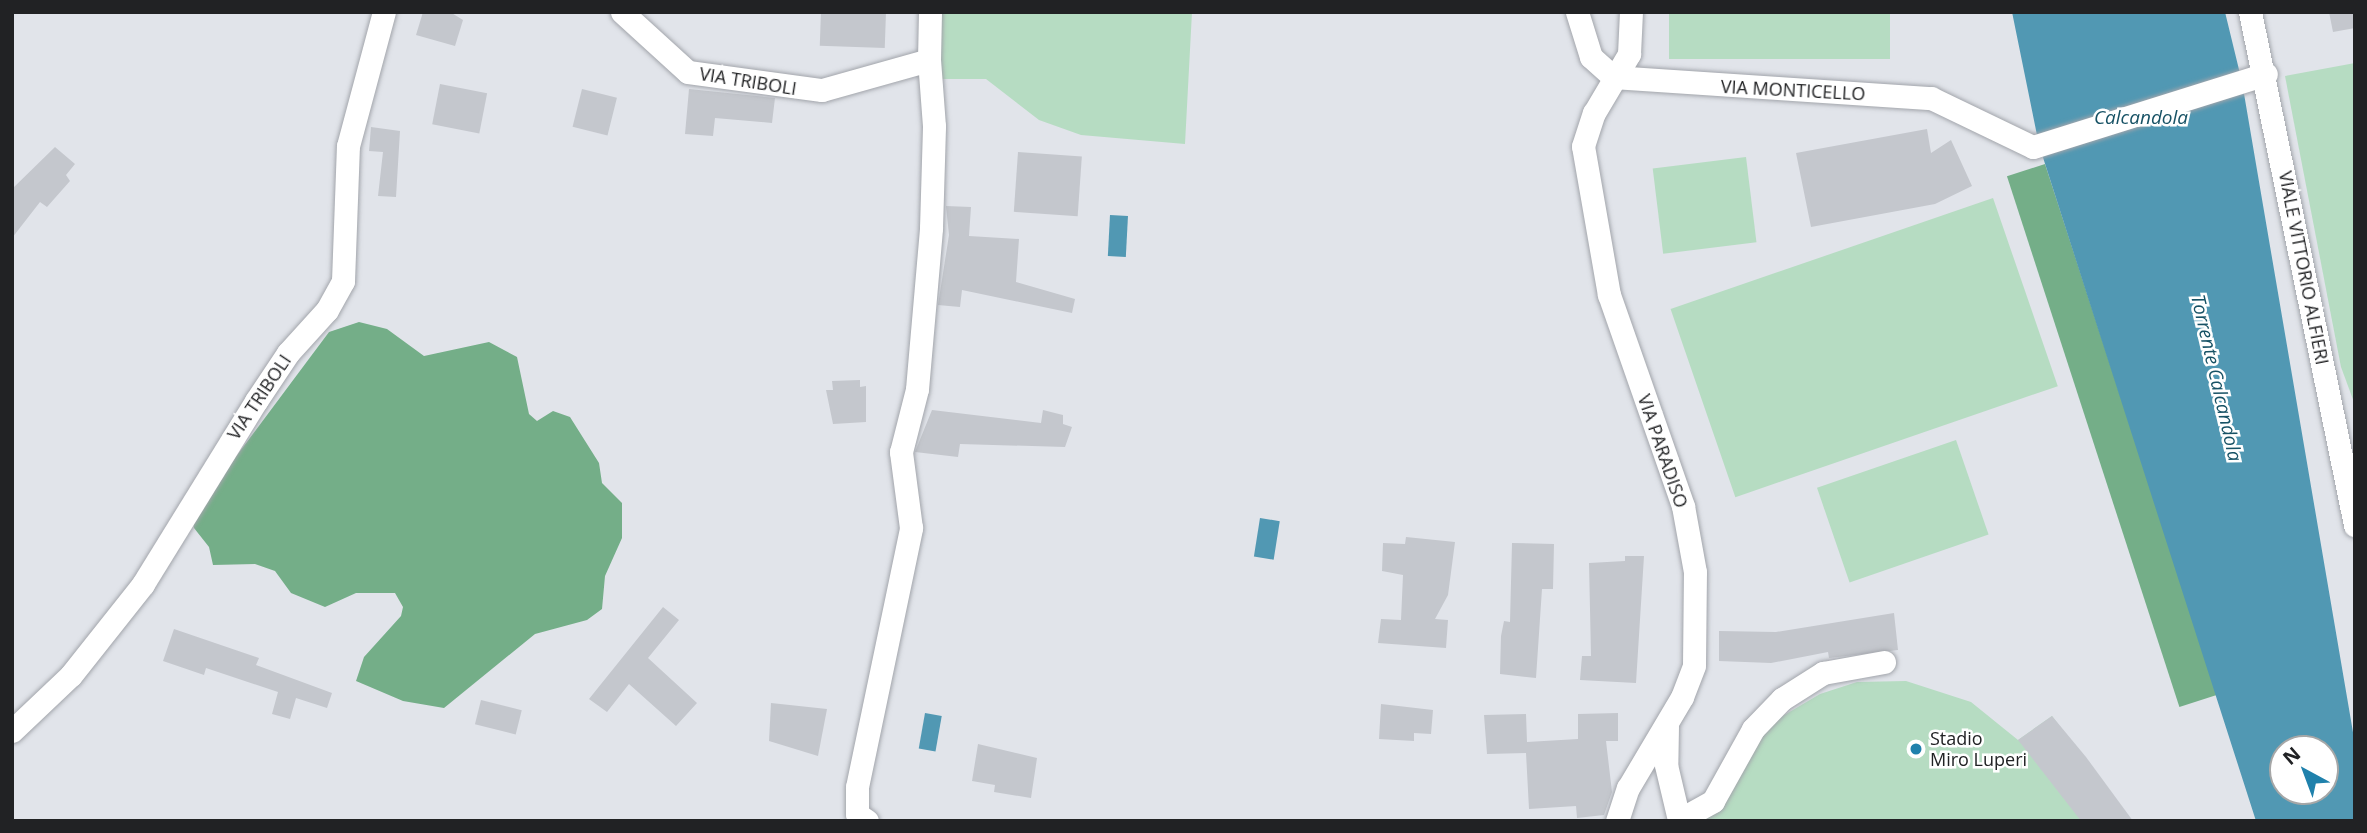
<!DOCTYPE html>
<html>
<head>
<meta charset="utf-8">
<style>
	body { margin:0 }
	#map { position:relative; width:2367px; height:833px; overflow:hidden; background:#e1e4ea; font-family:"Open Sans",sans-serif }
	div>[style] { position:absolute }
	.green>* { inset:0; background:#b6dcc2; transform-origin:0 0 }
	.forest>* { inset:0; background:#74ae88; transform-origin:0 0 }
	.water>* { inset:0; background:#5198b3; transform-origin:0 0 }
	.building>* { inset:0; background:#c4c7cd; transform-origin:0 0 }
	.roads { filter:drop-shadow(0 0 2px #a2a5ab) drop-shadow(0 0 2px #a2a5ab) }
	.minor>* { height:23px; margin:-11.5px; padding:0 11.5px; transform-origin:11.5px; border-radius:11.5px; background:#fff }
	.dots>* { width:19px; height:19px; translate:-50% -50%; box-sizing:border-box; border:4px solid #fff; border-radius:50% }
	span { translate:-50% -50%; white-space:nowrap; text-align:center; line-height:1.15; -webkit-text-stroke:5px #fff; paint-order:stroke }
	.street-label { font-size:18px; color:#212224 }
	.poi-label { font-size:18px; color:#212224 }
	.left { translate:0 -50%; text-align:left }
	.water-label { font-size:19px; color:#175265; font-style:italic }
	.frame { position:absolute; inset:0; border:14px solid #212224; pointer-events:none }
	.north { position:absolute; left:2269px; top:735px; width:70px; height:70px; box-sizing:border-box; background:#fff; border:2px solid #a6a7a7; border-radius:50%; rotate:319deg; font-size:19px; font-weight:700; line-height:28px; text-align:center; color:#212224 }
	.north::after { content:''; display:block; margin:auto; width:24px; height:32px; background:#1f81ac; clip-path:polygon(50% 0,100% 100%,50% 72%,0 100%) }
</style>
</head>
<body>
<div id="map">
	<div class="green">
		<div style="clip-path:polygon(940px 12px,1192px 12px,1185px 144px,1081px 135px,1039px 120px,986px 79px,941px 79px)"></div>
		<div style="left:1669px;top:12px;width:221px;height:47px"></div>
		<div style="clip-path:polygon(2355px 63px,2355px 405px,2341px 367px,2285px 76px)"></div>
		<div style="left:1746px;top:157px;width:86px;height:94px;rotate:83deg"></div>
		<div style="left:1993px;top:198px;width:199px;height:341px;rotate:71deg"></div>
		<div style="left:1956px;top:440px;width:100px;height:147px;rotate:71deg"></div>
		<div style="clip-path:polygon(1906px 681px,1971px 702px,2018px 740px,2052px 716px,2132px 821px,1679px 821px,1781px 717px,1820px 694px,1857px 682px)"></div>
	</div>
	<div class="forest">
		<div style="left:2045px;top:164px;width:558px;height:40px;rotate:72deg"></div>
		<div style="clip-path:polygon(359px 322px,387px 329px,424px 356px,489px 342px,517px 357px,529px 414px,537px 421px,553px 411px,570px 417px,599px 463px,602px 483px,622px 503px,622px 538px,605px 576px,602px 609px,587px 620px,535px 634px,444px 708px,403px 701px,356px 681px,364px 657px,401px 616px,403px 607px,395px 593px,356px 593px,325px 607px,291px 593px,275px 571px,255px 564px,213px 565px,209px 547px,194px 528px,192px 519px,211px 490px,329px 332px)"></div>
	</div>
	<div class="water">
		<div style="clip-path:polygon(evenodd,2012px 12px,2225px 12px,2242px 82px,2355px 744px,2355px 821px,2256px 821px,2039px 145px,2012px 12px,2283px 749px,2325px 749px,2325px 791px,2283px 791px,2283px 749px)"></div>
		<div style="left:1110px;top:215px;width:18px;height:41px;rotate:3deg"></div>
		<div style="left:1260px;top:518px;width:20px;height:39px;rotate:9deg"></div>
		<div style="left:925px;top:713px;width:17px;height:36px;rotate:10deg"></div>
	</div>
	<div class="building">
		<div style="clip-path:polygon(423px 12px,450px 12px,463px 20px,455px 46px,416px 35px)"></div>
		<div style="left:886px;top:12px;width:36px;height:65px;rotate:92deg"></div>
		<div style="clip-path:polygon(2329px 12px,2355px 12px,2355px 28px,2333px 32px)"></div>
		<div style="left:440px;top:84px;width:48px;height:41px;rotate:11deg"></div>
		<div style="left:582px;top:89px;width:36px;height:39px;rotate:14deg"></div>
		<div style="clip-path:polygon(689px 89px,775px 98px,772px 123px,715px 118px,713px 136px,685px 134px)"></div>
		<div style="clip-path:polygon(371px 127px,400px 131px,396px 197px,378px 196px,383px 152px,369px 151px)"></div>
		<div style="clip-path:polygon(1927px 129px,1931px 153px,1951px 140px,1972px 186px,1935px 204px,1811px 227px,1796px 153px)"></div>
		<div style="clip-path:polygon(55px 147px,75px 164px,66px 175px,70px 181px,47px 207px,40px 202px,12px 238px,12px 189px)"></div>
		<div style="left:1018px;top:152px;width:64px;height:60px;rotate:4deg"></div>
		<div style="clip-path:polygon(946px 206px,971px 207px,969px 236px,1019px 239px,1016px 282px,1075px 299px,1072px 313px,962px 290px,960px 307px,938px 305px,949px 235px)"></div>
		<div style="clip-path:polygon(860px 380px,860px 387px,866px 386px,866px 422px,833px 424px,826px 390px,833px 390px,832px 381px)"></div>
		<div style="clip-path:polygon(932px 410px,1041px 423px,1043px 410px,1063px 415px,1063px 424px,1072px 427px,1065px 447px,960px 444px,958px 457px,915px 452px)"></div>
		<div style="clip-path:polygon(1406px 537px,1455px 542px,1448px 595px,1435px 619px,1448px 620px,1446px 648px,1378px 643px,1381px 619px,1401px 620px,1403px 575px,1382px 571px,1383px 543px,1405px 544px)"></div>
		<div style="clip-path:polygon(1512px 543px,1554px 544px,1553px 589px,1542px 589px,1536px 678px,1500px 674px,1501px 636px,1504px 621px,1510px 622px)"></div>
		<div style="clip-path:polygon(1625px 556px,1644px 556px,1636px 683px,1580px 680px,1582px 656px,1591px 656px,1589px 563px,1625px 561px)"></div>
		<div style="clip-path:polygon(663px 607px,679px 620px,648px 658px,697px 703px,676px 726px,629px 684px,607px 712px,589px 699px)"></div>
		<div style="clip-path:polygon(1894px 613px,1898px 650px,1829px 658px,1828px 652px,1771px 663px,1719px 661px,1719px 631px,1776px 632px)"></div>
		<div style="clip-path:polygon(174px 629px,259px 658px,256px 665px,332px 693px,327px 708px,296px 698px,290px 719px,272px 714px,278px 692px,206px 668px,204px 675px,163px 661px)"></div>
		<div style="left:481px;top:700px;width:42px;height:25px;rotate:14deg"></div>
		<div style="clip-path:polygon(771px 703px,827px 709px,818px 756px,769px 741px)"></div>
		<div style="clip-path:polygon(1381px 704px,1433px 710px,1431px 734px,1414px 733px,1414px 741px,1379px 739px)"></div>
		<div style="clip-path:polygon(1618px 713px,1618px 741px,1606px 741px,1612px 792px,1604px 815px,1577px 818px,1576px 806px,1529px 809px,1526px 753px,1487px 754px,1484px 715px,1526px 714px,1527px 742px,1578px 739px,1578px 714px)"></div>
		<div style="clip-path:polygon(2052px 716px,2086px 757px,2133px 821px,2081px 821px,2018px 740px)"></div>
		<div style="clip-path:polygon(978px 744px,1037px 758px,1031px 798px,994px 792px,995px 785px,972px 781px)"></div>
	</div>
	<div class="roads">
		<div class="minor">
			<div style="left:622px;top:12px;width:89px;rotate:42.3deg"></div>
			<div style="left:688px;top:72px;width:135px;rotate:7.7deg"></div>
			<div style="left:822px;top:90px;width:111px;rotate:-15.7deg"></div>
			<div style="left:929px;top:60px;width:48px;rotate:-88.8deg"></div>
			<div style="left:1577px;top:12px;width:47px;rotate:72.7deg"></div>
			<div style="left:1591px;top:57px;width:30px;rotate:42deg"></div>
			<div style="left:1613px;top:77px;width:319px;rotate:3.8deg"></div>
			<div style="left:1931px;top:98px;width:113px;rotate:25.7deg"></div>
			<div style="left:2033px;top:147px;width:244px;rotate:-17.4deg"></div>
			<div style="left:2250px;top:12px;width:524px;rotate:78.43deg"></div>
			<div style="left:1667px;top:726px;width:39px;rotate:91deg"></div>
			<div style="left:1666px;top:765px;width:57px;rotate:76.7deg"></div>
			<div style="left:1679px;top:820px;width:39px;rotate:-29deg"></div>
			<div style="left:1713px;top:801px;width:82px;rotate:-60.9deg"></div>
			<div style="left:1753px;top:729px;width:42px;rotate:-46deg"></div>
			<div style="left:1782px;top:699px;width:49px;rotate:-32.4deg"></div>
			<div style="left:1823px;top:673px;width:62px;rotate:-10.2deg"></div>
			<div style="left:12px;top:731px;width:81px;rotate:-43.5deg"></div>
			<div style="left:71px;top:675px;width:116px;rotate:-51.6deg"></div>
			<div style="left:143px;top:584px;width:215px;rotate:-58.3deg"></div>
			<div style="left:256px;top:401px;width:58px;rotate:-56.3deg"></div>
			<div style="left:288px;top:353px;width:58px;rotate:-47.8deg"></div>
			<div style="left:327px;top:310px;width:33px;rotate:-61deg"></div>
			<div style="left:343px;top:281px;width:135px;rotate:-87.9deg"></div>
			<div style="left:348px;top:146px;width:139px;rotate:-75deg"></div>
			<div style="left:867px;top:821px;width:12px;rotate:-145deg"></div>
			<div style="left:857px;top:814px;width:27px;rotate:-90deg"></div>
			<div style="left:857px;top:787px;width:265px;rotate:-78.2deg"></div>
			<div style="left:911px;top:528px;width:77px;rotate:-97.5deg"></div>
			<div style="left:901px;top:452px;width:65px;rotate:-75.7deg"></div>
			<div style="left:917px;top:389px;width:162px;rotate:-85deg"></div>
			<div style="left:931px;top:228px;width:102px;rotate:-88.3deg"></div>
			<div style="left:934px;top:126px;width:66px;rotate:-94.3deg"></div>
			<div style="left:1617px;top:821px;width:35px;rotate:-72deg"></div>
			<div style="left:1628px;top:788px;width:106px;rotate:-59.3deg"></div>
			<div style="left:1682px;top:697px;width:34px;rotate:-69deg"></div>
			<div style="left:1694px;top:665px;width:93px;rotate:-89.4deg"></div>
			<div style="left:1695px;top:572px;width:67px;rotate:-100.3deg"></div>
			<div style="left:1683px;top:506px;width:224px;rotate:-109.3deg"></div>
			<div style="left:1609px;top:295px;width:151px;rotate:-99.9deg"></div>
			<div style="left:1583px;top:146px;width:35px;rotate:-72deg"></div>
			<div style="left:1594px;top:113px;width:69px;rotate:-59.3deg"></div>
			<div style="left:1629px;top:54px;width:42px;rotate:-87.3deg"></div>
		</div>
	</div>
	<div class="dots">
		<div style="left:1916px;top:749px;background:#1f81ac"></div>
	</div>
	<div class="street-label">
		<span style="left:748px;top:81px;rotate:9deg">VIA TRIBOLI</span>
		<span style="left:1793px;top:90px;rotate:3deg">VIA MONTICELLO</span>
		<span style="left:2304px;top:268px;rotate:79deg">VIALE VITTORIO ALFIERI</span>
		<span style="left:259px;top:397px;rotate:-56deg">VIA TRIBOLI</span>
		<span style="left:1663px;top:451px;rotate:71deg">VIA PARADISO</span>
	</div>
	<div class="poi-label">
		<span class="left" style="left:1930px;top:749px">Stadio<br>Miro Luperi</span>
	</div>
	<div class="water-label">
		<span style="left:2141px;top:118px">Calcandola</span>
		<span style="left:2216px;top:378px;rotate:77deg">Torrente Calcandola</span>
	</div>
	<div class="frame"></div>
	<div class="north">N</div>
</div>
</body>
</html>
